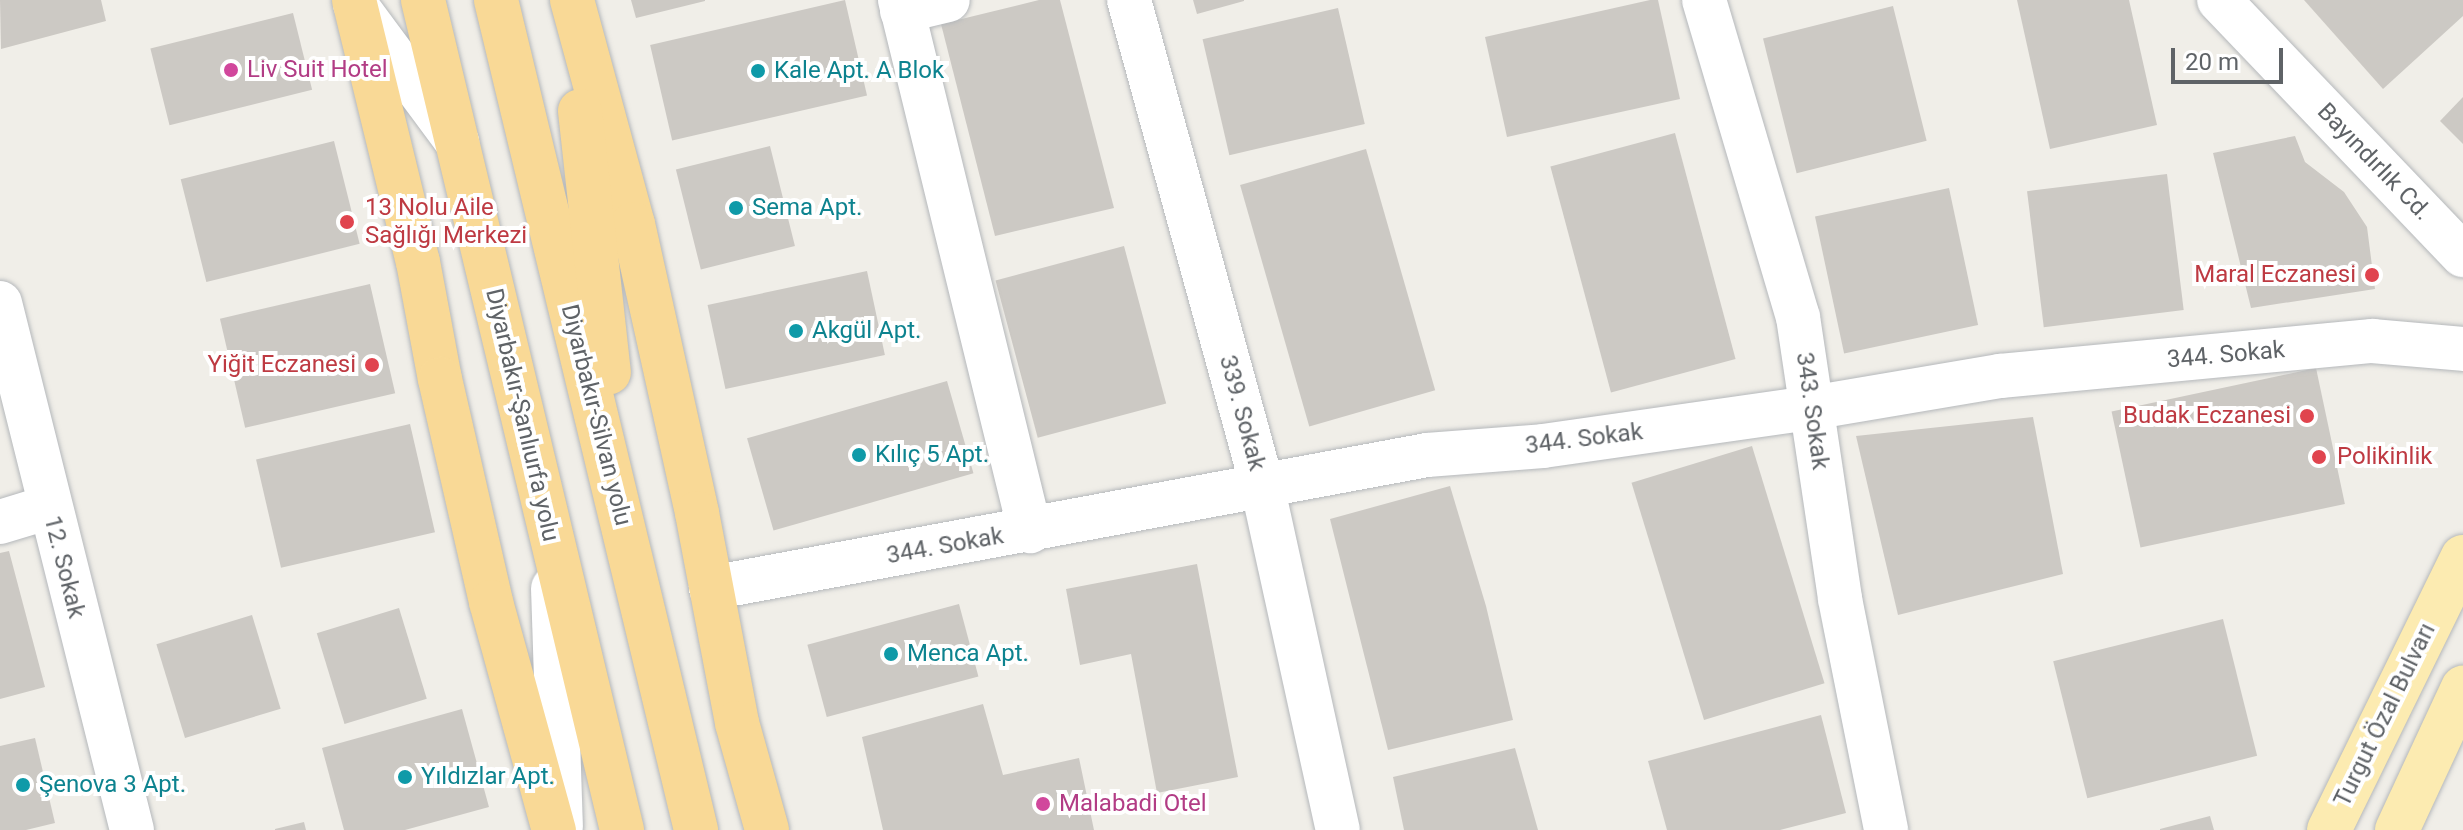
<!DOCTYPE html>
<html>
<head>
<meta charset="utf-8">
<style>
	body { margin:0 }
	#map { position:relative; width:2463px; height:830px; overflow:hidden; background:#f0eee8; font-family:Roboto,sans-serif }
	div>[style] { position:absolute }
	.building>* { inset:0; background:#ccc9c4; transform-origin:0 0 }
	.roads { filter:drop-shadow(0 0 2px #b5b8bb) drop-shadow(0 0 2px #b5b8bb) }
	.minor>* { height:44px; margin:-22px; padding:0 22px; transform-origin:22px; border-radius:22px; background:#fff }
	.major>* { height:44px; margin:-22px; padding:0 22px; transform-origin:22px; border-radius:22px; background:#fcebb1 }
	.highway>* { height:44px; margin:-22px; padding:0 22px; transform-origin:22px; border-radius:22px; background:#f9d996 }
	.dots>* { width:22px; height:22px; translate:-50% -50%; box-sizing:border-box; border:4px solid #fff; border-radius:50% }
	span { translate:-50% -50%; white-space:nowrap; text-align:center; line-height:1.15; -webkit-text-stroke:8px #fff; paint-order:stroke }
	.hotel-label { font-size:24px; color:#b23c85 }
	.left { translate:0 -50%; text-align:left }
	.culture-label { font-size:24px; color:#0d838f }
	.street-label { font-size:24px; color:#5f6367 }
	.health-label { font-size:24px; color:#be3a42 }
	.right { translate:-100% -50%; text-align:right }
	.scale { position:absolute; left:2171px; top:48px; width:112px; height:36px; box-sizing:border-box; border:4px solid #5f6367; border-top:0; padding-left:10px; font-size:24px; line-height:28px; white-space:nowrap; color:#5f6367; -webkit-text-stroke:6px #fff; paint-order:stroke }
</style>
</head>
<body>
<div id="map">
	<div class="building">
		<div style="clip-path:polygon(0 0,101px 0,106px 21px,1px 49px)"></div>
		<div style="clip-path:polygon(631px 0,705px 0,705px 1px,636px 18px)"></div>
		<div style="left:845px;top:0;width:98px;height:200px;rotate:77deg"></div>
		<div style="clip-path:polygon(1039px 0,1060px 0,1114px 208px,995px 236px,941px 24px)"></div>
		<div style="clip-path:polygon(1193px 0,1244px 0,1244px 1px,1197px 14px)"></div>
		<div style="clip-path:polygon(1650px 0,1658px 0,1680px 99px,1507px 137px,1485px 37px)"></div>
		<div style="clip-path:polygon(2017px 0,2129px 0,2157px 125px,2050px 149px)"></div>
		<div style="clip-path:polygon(2304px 0,2463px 0,2463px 16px,2383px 89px)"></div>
		<div style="left:1893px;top:6px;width:139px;height:134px;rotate:76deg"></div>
		<div style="left:1338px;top:8px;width:119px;height:139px;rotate:77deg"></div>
		<div style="left:293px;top:13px;width:79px;height:147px;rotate:76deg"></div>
		<div style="clip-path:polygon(2463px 97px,2463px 144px,2440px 121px)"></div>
		<div style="left:1675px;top:133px;width:234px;height:129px;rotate:75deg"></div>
		<div style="clip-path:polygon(2295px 136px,2305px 162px,2344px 192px,2367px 227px,2375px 289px,2251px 308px,2213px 153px)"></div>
		<div style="left:334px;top:141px;width:106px;height:158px;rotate:76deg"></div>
		<div style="left:770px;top:146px;width:103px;height:97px;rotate:76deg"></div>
		<div style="left:1366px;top:149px;width:251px;height:131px;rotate:74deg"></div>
		<div style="left:2167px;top:174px;width:137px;height:141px;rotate:83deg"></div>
		<div style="left:1949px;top:188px;width:140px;height:137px;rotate:78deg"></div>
		<div style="left:1124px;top:246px;width:163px;height:133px;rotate:75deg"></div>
		<div style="left:867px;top:271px;width:86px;height:163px;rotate:78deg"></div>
		<div style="left:370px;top:284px;width:112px;height:154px;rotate:77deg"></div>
		<div style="left:2316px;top:368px;width:139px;height:209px;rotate:78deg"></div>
		<div style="left:947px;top:381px;width:96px;height:208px;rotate:74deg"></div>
		<div style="clip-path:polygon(2033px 417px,2063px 574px,1898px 615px,1856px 436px)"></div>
		<div style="left:410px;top:424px;width:111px;height:158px;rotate:77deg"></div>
		<div style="left:1752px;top:446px;width:248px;height:126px;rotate:73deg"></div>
		<div style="clip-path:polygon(1450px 486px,1486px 606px,1513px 720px,1388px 750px,1330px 519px)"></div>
		<div style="clip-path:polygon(9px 551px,45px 687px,0 699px,0 553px)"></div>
		<div style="clip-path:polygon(1197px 564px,1238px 777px,1157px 793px,1131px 654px,1080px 665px,1066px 589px)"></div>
		<div style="left:959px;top:604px;width:75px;height:157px;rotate:75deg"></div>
		<div style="left:399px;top:608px;width:95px;height:86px;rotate:73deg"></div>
		<div style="left:252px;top:615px;width:98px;height:100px;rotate:73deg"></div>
		<div style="left:2223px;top:619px;width:141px;height:175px;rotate:76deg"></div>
		<div style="clip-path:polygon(983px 704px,1003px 775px,1079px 758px,1094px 830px,883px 830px,862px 737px)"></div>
		<div style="clip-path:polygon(462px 709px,489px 807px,405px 830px,344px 830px,322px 748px)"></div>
		<div style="clip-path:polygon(1821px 715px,1846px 813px,1780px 830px,1667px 830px,1648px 761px)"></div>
		<div style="clip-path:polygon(35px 738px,55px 823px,26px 830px,0 830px,0 746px)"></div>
		<div style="clip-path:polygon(1515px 748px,1538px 830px,1404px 830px,1393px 777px)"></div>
		<div style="clip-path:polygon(2210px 816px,2214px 830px,2160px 830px,2160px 829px)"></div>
		<div style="clip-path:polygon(304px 822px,306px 830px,275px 830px,275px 829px)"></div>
	</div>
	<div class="roads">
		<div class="minor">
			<div style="left:900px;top:0;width:547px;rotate:76.24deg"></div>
			<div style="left:1129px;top:0;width:503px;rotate:74.66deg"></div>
			<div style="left:1262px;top:485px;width:353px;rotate:77.6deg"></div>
			<div style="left:1704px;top:0;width:331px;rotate:73.5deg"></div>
			<div style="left:1798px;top:317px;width:285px;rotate:81.5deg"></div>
			<div style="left:1840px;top:599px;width:236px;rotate:78.7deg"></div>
			<div style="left:2219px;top:0;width:353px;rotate:46.3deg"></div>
			<div style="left:355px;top:4px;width:172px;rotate:53.5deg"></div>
			<div style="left:902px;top:11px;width:47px;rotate:-13.4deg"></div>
			<div style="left:0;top:303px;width:543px;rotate:75.94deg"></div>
			<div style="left:0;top:522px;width:51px;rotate:-17deg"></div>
			<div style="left:553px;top:588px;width:239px;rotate:88.1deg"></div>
			<div style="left:711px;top:588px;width:728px;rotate:-10.52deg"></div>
			<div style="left:1427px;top:455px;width:116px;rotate:-4.4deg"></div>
			<div style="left:1543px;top:446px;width:271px;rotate:-8.1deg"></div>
			<div style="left:1811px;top:408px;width:192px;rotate:-9.6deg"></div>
			<div style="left:2000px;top:376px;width:374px;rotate:-5.4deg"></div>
			<div style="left:2372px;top:341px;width:91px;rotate:5deg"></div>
		</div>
		<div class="major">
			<div style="left:2329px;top:830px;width:304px;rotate:-63.9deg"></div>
			<div style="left:2397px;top:830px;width:157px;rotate:-65.1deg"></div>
		</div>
		<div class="highway">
			<div style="left:354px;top:0;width:270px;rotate:76.3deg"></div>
			<div style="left:418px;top:262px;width:119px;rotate:79.4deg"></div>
			<div style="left:440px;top:379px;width:229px;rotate:77.1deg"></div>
			<div style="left:491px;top:602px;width:237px;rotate:74.6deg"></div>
			<div style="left:423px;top:0;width:854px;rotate:76.52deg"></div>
			<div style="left:496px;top:0;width:854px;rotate:76.45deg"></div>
			<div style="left:572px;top:0;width:232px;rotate:74.8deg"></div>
			<div style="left:633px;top:224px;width:296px;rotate:77.5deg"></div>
			<div style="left:697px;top:513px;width:214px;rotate:79.2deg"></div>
			<div style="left:737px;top:723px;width:111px;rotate:74.3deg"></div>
			<div style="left:580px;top:111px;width:263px;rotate:83.7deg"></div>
		</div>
	</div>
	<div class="dots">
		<div style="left:231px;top:70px;background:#d1479c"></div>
		<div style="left:758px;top:71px;background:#0f9aa8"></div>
		<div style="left:736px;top:208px;background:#0f9aa8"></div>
		<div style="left:347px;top:222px;background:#e0444e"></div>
		<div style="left:2372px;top:275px;background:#e0444e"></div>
		<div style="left:796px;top:331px;background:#0f9aa8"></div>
		<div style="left:372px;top:365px;background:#e0444e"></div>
		<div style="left:2307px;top:416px;background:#e0444e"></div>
		<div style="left:859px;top:455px;background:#0f9aa8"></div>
		<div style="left:2319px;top:457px;background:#e0444e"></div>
		<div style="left:891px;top:654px;background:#0f9aa8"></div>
		<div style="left:405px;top:777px;background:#0f9aa8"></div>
		<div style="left:23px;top:785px;background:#0f9aa8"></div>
		<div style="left:1043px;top:804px;background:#d1479c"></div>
	</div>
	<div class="hotel-label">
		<span class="left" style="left:247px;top:70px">Liv Suit Hotel</span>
		<span class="left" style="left:1059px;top:804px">Malabadi Otel</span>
	</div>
	<div class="culture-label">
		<span class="left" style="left:774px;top:71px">Kale Apt. A Blok</span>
		<span class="left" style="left:752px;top:208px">Sema Apt.</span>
		<span class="left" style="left:812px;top:331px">Akgül Apt.</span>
		<span class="left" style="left:875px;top:455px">Kılıç 5 Apt.</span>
		<span class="left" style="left:907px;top:654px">Menca Apt.</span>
		<span class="left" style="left:421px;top:777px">Yıldızlar Apt.</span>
		<span class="left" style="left:39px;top:785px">Şenova 3 Apt.</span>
	</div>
	<div class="street-label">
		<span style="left:2374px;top:162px;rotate:46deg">Bayındırlık Cd.</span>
		<span style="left:2226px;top:355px;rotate:-5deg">344. Sokak</span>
		<span style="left:1812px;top:411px;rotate:82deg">343. Sokak</span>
		<span style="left:1242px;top:413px;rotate:75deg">339. Sokak</span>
		<span style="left:522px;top:415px;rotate:77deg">Diyarbakır-Şanlıurfa yolu</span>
		<span style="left:596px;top:415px;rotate:76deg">Diyarbakır-Silvan yolu</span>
		<span style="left:1584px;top:439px;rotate:-7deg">344. Sokak</span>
		<span style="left:945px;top:546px;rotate:-10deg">344. Sokak</span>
		<span style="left:64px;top:567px;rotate:76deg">12. Sokak</span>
		<span style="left:2385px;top:715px;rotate:-64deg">Turgut Özal Bulvarı</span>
	</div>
	<div class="health-label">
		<span class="left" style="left:365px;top:222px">13 Nolu Aile<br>Sağlığı Merkezi</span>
		<span class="right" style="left:2356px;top:275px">Maral Eczanesi</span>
		<span class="right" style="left:356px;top:365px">Yiğit Eczanesi</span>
		<span class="right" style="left:2291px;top:416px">Budak Eczanesi</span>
		<span class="left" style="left:2337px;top:457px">Polikinlik</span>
	</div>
	<div class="scale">20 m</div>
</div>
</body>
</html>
